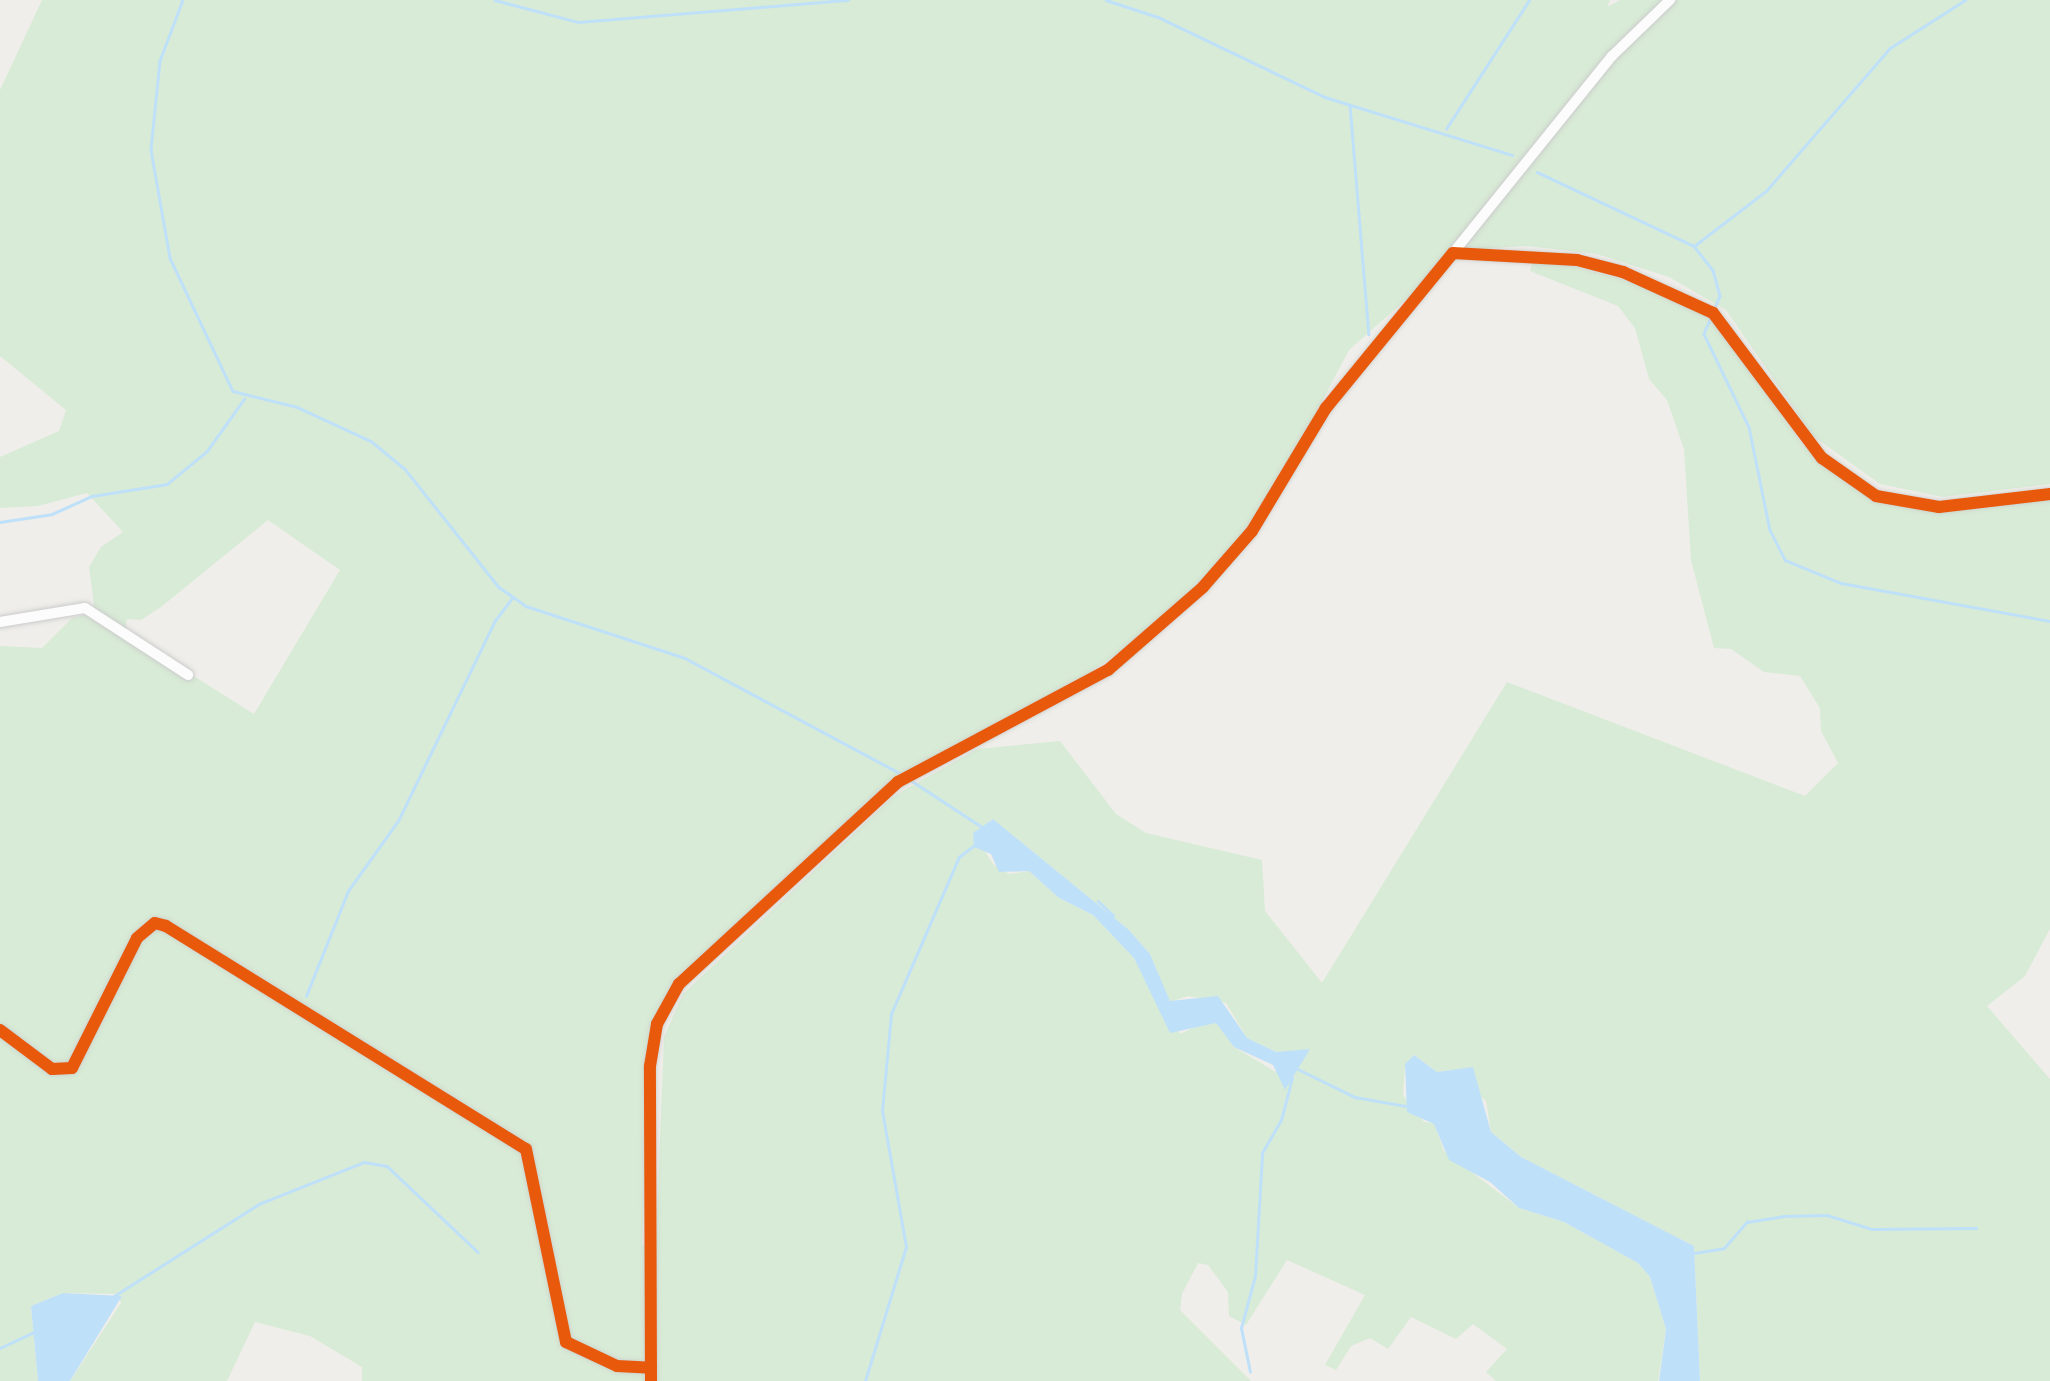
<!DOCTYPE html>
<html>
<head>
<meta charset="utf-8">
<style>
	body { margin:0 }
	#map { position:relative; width:2050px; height:1381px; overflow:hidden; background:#efeeea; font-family:Ubuntu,sans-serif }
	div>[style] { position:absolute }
	.green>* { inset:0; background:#d8ebd6 }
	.water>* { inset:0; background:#bfe0f9 }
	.stream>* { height:2.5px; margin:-1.25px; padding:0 1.25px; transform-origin:1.25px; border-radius:1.25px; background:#bfe0f9 }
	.roads { filter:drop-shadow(0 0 2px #cbcccc) drop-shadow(0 0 2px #cbcccc) }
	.minor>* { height:10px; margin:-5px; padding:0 5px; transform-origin:5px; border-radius:5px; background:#fdfcfc }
	.cycleway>* { height:12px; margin:-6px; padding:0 6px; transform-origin:6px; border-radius:6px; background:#e8590c }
	span { translate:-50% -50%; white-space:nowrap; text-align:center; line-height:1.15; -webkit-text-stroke:9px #fff; paint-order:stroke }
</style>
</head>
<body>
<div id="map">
	<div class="green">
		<div style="clip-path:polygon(evenodd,42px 0,1610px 0,1607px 7px,1620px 0,2050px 0,2050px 484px,1943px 497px,1880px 484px,1813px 436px,1726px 310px,1669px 277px,1597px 254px,1527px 246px,1493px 248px,1446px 264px,1349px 350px,1251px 535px,1149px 632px,1080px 679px,886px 785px,672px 986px,650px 1036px,642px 1245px,656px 1244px,664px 1037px,683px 994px,894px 796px,977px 749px,1060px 741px,1116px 814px,1146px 833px,1262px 860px,1265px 911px,1322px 983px,1507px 682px,1805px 796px,1838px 763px,1821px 731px,1820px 708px,1800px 676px,1764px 672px,1731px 649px,1714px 648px,1691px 560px,1684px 449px,1667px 400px,1649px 379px,1635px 328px,1618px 306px,1530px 271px,1533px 260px,1557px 262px,1664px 290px,1716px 320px,1803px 445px,1822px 463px,1898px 504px,2050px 498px,2050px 929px,2025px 976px,1987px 1006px,2050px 1079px,2050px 1381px,1700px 1381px,1694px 1246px,1521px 1157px,1491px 1132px,1486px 1101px,1450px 1070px,1437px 1072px,1414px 1055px,1405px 1065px,1403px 1095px,1424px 1122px,1434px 1123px,1444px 1151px,1519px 1208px,1564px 1222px,1638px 1263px,1650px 1277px,1666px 1329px,1658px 1381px,1496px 1381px,1486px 1372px,1507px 1349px,1473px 1324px,1456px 1339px,1411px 1317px,1388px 1349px,1370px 1338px,1351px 1346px,1336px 1370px,1325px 1365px,1365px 1295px,1287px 1260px,1246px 1325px,1229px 1316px,1228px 1292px,1208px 1265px,1198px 1263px,1182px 1294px,1180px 1310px,1251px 1381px,362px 1381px,362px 1367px,310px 1336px,255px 1322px,227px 1381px,70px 1381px,121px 1303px,117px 1294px,63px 1293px,31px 1306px,38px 1381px,0 1381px,0 646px,42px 648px,72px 618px,95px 613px,89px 567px,101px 547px,123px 532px,87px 493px,38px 506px,0 508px,0 457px,59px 431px,66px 410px,0 356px,0 90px,42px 0,268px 520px,340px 570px,254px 714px,125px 633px,127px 619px,141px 620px,161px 607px,268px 520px,42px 0,993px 819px,1129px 930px,1150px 954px,1170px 1002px,1188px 996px,1226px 1003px,1247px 1038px,1276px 1052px,1308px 1050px,1299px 1065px,1279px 1074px,1234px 1047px,1217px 1023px,1207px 1021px,1180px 1034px,1134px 958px,1093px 915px,1059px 898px,1029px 871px,1009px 874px,993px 864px,973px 833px,993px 819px)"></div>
	</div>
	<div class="water">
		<div style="clip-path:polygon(993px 819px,1129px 930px,1150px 954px,1170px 1001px,1218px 996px,1247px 1038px,1276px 1052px,1310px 1049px,1285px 1090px,1273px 1065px,1234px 1047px,1216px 1023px,1170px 1033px,1134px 958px,1093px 915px,1059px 898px,1029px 871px,999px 872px,991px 854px,974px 847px,973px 833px)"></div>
		<div style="clip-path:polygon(1414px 1055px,1437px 1072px,1473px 1067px,1491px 1132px,1521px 1157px,1694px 1246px,1700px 1381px,1659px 1381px,1666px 1329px,1650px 1277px,1638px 1263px,1564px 1222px,1519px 1208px,1490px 1182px,1449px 1160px,1434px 1124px,1407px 1112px,1405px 1064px)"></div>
		<div style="clip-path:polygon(63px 1293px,122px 1296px,70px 1381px,38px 1381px,31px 1306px)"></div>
	</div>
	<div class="stream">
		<div style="left:183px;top:0;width:65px;rotate:110.7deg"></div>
		<div style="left:160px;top:61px;width:89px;rotate:95.8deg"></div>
		<div style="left:151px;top:150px;width:110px;rotate:80deg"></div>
		<div style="left:170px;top:258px;width:147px;rotate:64.7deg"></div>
		<div style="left:233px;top:391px;width:66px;rotate:14deg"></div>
		<div style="left:297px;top:407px;width:81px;rotate:24.7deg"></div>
		<div style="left:371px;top:441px;width:44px;rotate:39.5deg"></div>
		<div style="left:405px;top:469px;width:151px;rotate:51.5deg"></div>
		<div style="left:499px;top:587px;width:33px;rotate:35deg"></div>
		<div style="left:526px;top:606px;width:167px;rotate:18.1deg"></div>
		<div style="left:685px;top:658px;width:247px;rotate:28.2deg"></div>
		<div style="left:495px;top:0;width:86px;rotate:14.8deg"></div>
		<div style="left:578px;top:22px;width:271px;rotate:-4.7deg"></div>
		<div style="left:1106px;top:0;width:55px;rotate:18.1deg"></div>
		<div style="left:1158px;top:17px;width:185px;rotate:25.6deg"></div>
		<div style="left:1325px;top:97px;width:196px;rotate:17.2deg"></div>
		<div style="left:1350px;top:105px;width:230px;rotate:85.3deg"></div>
		<div style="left:1446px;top:129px;width:153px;rotate:-57.2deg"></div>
		<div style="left:1537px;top:172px;width:174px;rotate:25.2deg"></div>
		<div style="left:1694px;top:246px;width:31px;rotate:52deg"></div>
		<div style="left:1713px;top:270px;width:27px;rotate:75deg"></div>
		<div style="left:1720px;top:296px;width:13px;rotate:113deg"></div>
		<div style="left:1694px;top:246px;width:91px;rotate:-37.4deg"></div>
		<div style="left:1766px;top:191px;width:189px;rotate:-49.1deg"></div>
		<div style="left:1890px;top:48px;width:89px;rotate:-32.6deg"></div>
		<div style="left:1711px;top:318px;width:17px;rotate:114deg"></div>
		<div style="left:1704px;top:334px;width:103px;rotate:64.2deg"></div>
		<div style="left:1749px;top:427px;width:105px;rotate:78.5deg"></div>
		<div style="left:1770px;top:530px;width:34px;rotate:63deg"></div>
		<div style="left:1785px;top:560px;width:61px;rotate:22.3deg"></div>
		<div style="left:1841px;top:583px;width:212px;rotate:10.3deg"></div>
		<div style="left:0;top:522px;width:53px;rotate:-8.7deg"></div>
		<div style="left:52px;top:514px;width:44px;rotate:-24.2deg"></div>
		<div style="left:92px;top:496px;width:76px;rotate:-9.1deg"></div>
		<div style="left:167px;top:484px;width:52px;rotate:-39.5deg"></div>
		<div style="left:207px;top:451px;width:64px;rotate:-54.6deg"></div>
		<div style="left:909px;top:779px;width:87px;rotate:33.3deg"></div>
		<div style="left:1098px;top:901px;width:21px;rotate:43deg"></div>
		<div style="left:306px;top:996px;width:113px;rotate:-68.2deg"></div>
		<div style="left:348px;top:891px;width:86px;rotate:-54.5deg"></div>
		<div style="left:398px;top:821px;width:221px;rotate:-64.2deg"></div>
		<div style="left:494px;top:622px;width:30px;rotate:-53deg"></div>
		<div style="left:1296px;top:1068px;width:66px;rotate:26.2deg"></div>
		<div style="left:1355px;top:1097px;width:52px;rotate:10deg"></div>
		<div style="left:1694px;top:1253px;width:30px;rotate:-9deg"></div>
		<div style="left:1724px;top:1248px;width:35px;rotate:-49deg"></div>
		<div style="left:1747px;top:1222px;width:36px;rotate:-9deg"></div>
		<div style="left:1783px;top:1216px;width:44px;rotate:-1.3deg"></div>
		<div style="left:1827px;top:1215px;width:47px;rotate:17.3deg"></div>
		<div style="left:1872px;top:1229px;width:104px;rotate:-0.6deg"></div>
		<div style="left:114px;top:1296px;width:172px;rotate:-32.4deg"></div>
		<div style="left:259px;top:1204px;width:113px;rotate:-21.8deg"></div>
		<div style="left:364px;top:1162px;width:23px;rotate:10deg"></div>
		<div style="left:387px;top:1166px;width:125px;rotate:43.4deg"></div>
		<div style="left:0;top:1348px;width:38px;rotate:-25deg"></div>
		<div style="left:1250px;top:1372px;width:45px;rotate:-101.6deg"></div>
		<div style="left:1241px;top:1328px;width:54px;rotate:-74.9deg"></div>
		<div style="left:1255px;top:1276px;width:123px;rotate:-86.7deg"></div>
		<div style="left:1262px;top:1153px;width:38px;rotate:-60deg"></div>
		<div style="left:1281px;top:1120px;width:43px;rotate:-75.3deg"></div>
		<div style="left:865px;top:1381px;width:140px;rotate:-73deg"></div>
		<div style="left:906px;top:1247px;width:138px;rotate:-100deg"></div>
		<div style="left:882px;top:1111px;width:97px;rotate:-84.7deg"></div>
		<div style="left:891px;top:1014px;width:171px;rotate:-66.6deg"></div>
		<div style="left:959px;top:857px;width:18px;rotate:-38deg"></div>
	</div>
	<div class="roads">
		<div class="minor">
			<div style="left:1453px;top:253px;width:253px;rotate:-51.1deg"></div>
			<div style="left:1612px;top:56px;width:81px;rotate:-44deg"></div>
			<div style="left:0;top:622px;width:86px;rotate:-9.4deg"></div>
			<div style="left:85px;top:608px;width:123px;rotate:33deg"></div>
			<div style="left:0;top:1030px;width:65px;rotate:36.9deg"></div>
			<div style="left:52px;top:1069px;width:20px;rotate:-3deg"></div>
			<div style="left:72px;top:1068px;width:145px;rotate:-63.4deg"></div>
			<div style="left:137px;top:938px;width:23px;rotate:-40deg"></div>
			<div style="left:155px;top:923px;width:11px;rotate:15deg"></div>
			<div style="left:166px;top:926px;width:423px;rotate:31.8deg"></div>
			<div style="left:526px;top:1149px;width:197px;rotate:78.3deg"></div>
			<div style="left:566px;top:1342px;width:56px;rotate:25.2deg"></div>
			<div style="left:617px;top:1366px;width:34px;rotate:3deg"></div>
			<div style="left:651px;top:1381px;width:315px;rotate:-90.2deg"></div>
			<div style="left:650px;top:1066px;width:43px;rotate:-80.5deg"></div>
			<div style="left:657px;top:1024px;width:46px;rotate:-61.2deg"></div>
			<div style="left:679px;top:984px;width:298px;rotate:-42.7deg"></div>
			<div style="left:898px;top:782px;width:238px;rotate:-28.1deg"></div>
			<div style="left:1108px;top:670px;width:126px;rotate:-41.1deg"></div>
			<div style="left:1203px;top:587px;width:74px;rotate:-48.8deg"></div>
			<div style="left:1252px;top:531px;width:144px;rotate:-59deg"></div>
			<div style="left:1326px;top:408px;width:200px;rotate:-50.7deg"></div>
			<div style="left:1453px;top:253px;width:124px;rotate:3.2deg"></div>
			<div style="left:1577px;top:260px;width:48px;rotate:14.6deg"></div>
			<div style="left:1623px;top:272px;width:99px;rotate:24.5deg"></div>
			<div style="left:1713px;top:313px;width:181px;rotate:53.1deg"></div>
			<div style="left:1822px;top:458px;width:66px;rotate:35.1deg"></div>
			<div style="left:1876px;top:496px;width:64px;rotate:9.9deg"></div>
			<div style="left:1939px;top:507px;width:112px;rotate:-6.7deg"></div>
		</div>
	</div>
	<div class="cycleway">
		<div style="left:0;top:1030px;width:65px;rotate:36.9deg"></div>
		<div style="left:52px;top:1069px;width:20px;rotate:-3deg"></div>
		<div style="left:72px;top:1068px;width:145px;rotate:-63.4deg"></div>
		<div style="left:137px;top:938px;width:23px;rotate:-40deg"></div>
		<div style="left:155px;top:923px;width:11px;rotate:15deg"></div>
		<div style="left:166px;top:926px;width:423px;rotate:31.8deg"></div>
		<div style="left:526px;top:1149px;width:197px;rotate:78.3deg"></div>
		<div style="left:566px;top:1342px;width:56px;rotate:25.2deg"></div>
		<div style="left:617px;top:1366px;width:34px;rotate:3deg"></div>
		<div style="left:651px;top:1381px;width:315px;rotate:-90.2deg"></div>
		<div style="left:650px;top:1066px;width:43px;rotate:-80.5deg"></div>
		<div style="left:657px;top:1024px;width:46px;rotate:-61.2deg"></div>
		<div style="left:679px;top:984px;width:298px;rotate:-42.7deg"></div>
		<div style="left:898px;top:782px;width:238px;rotate:-28.1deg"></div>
		<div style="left:1108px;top:670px;width:126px;rotate:-41.1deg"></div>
		<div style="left:1203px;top:587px;width:74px;rotate:-48.8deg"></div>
		<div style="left:1252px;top:531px;width:144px;rotate:-59deg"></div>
		<div style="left:1326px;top:408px;width:200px;rotate:-50.7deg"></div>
		<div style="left:1453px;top:253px;width:124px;rotate:3.2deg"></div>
		<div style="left:1577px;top:260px;width:48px;rotate:14.6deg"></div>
		<div style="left:1623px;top:272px;width:99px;rotate:24.5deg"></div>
		<div style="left:1713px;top:313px;width:181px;rotate:53.1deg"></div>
		<div style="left:1822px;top:458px;width:66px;rotate:35.1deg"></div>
		<div style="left:1876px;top:496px;width:64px;rotate:9.9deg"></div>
		<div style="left:1939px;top:507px;width:112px;rotate:-6.7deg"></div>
	</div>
</div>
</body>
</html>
